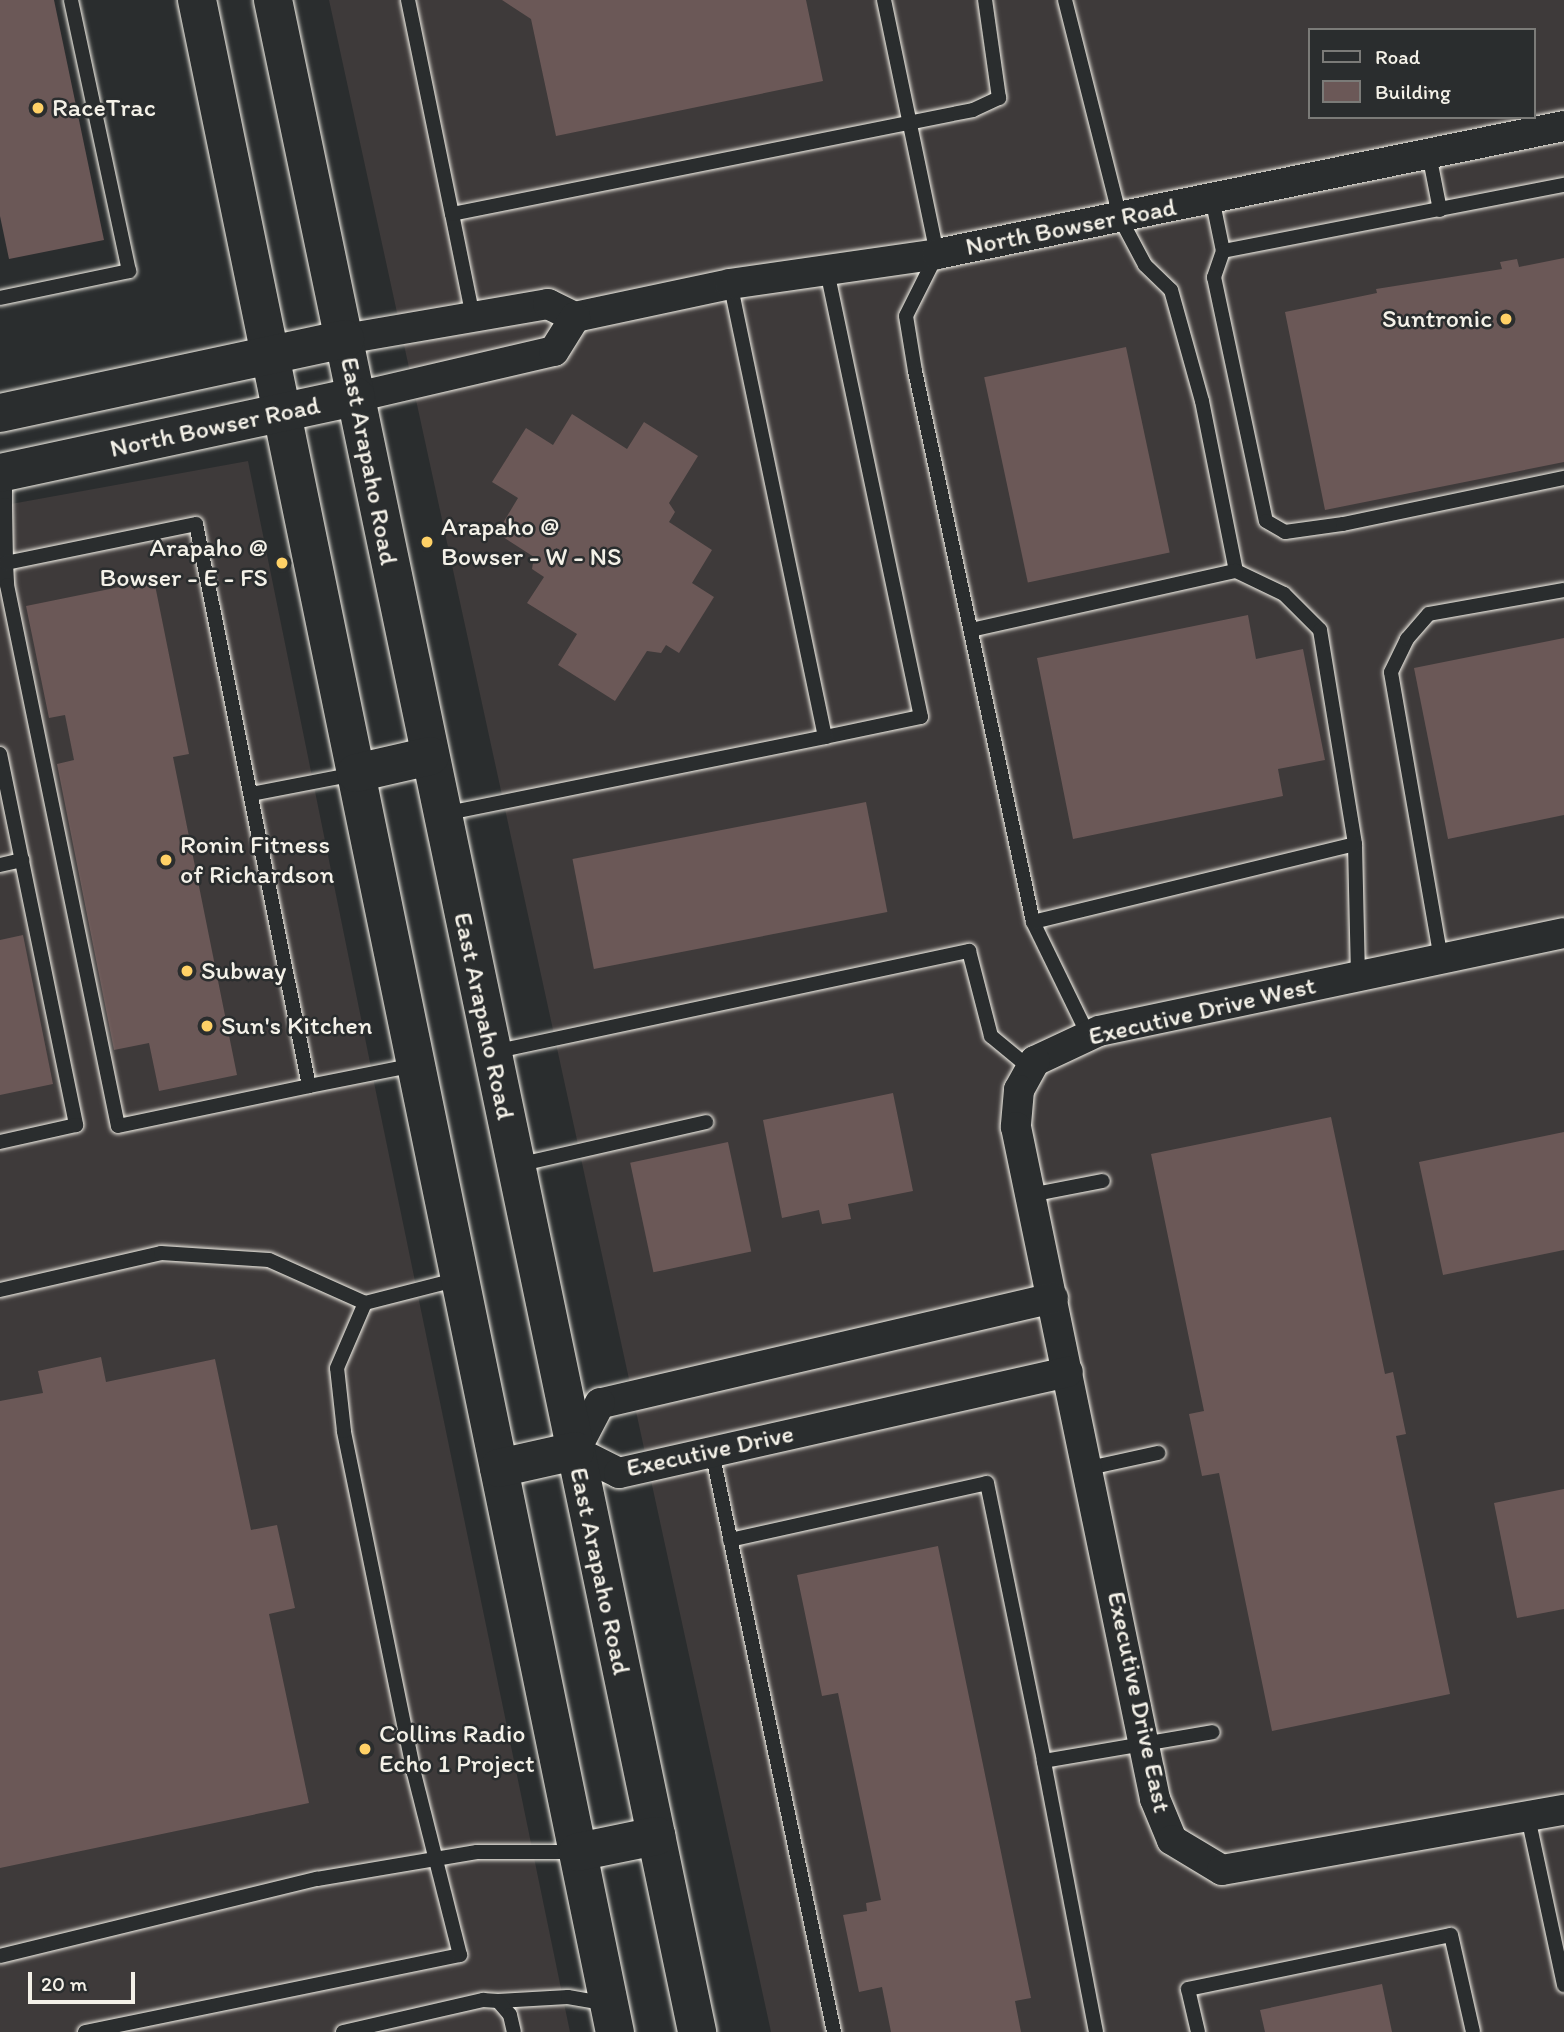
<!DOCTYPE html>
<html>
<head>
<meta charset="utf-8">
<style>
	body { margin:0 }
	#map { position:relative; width:1564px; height:2032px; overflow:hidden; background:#2a2d2e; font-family:Itim,sans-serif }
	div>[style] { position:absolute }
	.built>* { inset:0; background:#3e3a3a }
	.building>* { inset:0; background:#6b5857; transform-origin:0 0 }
	.roads { filter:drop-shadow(0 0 2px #f4f1e8) drop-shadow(0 0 2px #f4f1e8) }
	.lane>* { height:14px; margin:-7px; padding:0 7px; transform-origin:7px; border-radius:7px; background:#2a2d2e }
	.street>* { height:30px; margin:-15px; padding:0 15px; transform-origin:15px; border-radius:15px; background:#2a2d2e }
	.secondary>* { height:38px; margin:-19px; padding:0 19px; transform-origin:19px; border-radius:19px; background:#2a2d2e }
	.dots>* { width:19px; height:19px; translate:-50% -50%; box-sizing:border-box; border:4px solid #2a2d2e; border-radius:50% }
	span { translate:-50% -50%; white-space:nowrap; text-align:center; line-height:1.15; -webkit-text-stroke:5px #2a2d2e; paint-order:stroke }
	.poi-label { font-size:26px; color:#f4f1e8 }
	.left { translate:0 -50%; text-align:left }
	.right { translate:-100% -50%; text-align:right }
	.street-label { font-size:26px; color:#f4f1e8 }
	.legend { position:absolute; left:1308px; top:28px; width:228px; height:91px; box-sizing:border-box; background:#2a2d2e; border:2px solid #7b7b78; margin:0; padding:9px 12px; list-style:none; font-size:21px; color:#f4f1e8 }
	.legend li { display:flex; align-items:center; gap:14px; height:35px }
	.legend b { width:35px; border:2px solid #7b7b78 }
	.scale { position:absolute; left:28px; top:1972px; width:107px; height:32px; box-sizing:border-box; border:4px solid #f4f1e8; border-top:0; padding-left:9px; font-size:21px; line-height:24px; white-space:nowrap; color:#f4f1e8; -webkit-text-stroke:5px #2a2d2e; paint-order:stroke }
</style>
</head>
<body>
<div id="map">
	<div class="built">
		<div style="clip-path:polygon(evenodd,329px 0,1564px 0,1564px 2032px,771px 2032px,329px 0,1310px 30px,1534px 30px,1534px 117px,1310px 117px,1310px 30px)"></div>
		<div style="clip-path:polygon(248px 461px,377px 1097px,570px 2032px,0 2032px,0 506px)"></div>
	</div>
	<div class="building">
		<div style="clip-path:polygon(0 0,54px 0,104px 240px,9px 259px,0 216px)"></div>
		<div style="clip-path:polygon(502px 0,806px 0,823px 81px,556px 136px,531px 19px)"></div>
		<div style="clip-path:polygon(1564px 258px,1564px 462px,1325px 510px,1285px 312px,1377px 293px,1376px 289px,1502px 269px,1500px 262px,1517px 259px,1519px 267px)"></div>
		<div style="left:1126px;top:347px;width:210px;height:145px;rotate:78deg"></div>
		<div style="clip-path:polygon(572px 414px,627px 449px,644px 422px,698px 456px,669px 503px,675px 512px,669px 522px,712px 550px,692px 583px,714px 597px,679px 653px,666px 645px,661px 653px,647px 651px,615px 701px,558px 665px,577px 634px,527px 603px,544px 577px,532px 569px,534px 557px,497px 533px,518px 498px,492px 482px,526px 428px,553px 445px)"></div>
		<div style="clip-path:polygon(154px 580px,189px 754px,173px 757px,237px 1075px,159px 1091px,149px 1043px,114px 1050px,57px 764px,74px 760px,65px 715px,49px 718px,26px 606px)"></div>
		<div style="clip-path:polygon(1248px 615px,1256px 659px,1303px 649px,1325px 760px,1278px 769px,1283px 796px,1073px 839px,1037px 658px)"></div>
		<div style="clip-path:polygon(1564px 638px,1564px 815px,1448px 839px,1414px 668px)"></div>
		<div style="left:866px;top:802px;width:112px;height:299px;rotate:79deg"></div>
		<div style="clip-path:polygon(23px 935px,53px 1084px,0 1095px,0 940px)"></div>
		<div style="clip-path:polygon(893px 1093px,913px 1191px,848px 1204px,851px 1219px,822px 1224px,819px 1210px,782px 1218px,763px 1120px)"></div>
		<div style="clip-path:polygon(1331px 1117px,1385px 1374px,1393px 1372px,1406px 1434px,1396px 1436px,1450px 1694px,1272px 1731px,1219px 1473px,1202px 1476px,1189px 1414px,1204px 1411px,1151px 1154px)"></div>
		<div style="clip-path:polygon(1564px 1132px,1564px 1250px,1443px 1275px,1419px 1162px)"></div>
		<div style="left:728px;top:1142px;width:112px;height:100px;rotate:78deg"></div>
		<div style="clip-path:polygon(101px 1357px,106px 1382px,215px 1359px,251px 1530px,277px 1525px,295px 1608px,269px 1614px,309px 1803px,0 1868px,0 1401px,43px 1393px,38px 1371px)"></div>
		<div style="clip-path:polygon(1564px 1489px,1564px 1609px,1517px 1618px,1494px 1503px)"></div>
		<div style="clip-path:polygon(938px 1546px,1031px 1998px,1015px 2001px,1021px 2032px,891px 2032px,882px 1987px,859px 1992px,843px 1915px,867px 1911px,866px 1903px,881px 1900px,838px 1693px,822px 1696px,797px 1575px)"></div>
		<div style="clip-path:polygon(1382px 1984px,1392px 2032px,1265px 2032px,1260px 2010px)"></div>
	</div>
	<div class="roads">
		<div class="lane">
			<div style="left:408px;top:0;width:218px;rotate:78.4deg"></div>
			<div style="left:884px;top:0;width:259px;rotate:78.2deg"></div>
			<div style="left:937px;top:254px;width:69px;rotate:116.6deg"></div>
			<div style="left:906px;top:316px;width:56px;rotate:80.7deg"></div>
			<div style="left:915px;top:371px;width:563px;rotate:77.91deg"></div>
			<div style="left:1033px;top:922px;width:126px;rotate:64deg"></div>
			<div style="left:1065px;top:0;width:225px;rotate:75.8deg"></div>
			<div style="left:1120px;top:218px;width:53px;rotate:62deg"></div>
			<div style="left:1145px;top:265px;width:36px;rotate:44deg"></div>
			<div style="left:1171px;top:290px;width:115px;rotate:74.4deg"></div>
			<div style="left:1202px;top:401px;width:173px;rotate:78.7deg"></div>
			<div style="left:1236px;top:571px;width:53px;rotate:25.6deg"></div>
			<div style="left:1284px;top:594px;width:51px;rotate:45deg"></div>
			<div style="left:1320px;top:630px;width:217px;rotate:80.7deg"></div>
			<div style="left:1355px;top:844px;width:132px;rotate:88.7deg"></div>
			<div style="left:1429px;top:154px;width:57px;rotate:78.9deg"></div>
			<div style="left:1212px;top:198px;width:54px;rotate:78.3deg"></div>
			<div style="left:1223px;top:251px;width:347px;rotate:-11deg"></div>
			<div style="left:1223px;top:251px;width:28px;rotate:109deg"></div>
			<div style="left:1214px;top:277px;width:249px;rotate:78deg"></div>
			<div style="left:1266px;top:521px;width:22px;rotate:30deg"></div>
			<div style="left:1285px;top:532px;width:59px;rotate:-7.9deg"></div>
			<div style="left:1343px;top:524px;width:226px;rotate:-11.8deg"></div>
			<div style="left:0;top:298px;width:132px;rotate:-11.8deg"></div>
			<div style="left:129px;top:271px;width:277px;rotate:-102.1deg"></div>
			<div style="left:473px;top:317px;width:105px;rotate:-101.5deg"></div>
			<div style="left:452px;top:214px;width:531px;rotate:-11.29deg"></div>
			<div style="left:973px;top:110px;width:29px;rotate:-25deg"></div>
			<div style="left:999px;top:98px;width:99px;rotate:-98.1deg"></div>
			<div style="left:5px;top:473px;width:32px;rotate:90deg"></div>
			<div style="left:5px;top:505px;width:58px;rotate:89deg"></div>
			<div style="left:6px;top:563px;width:22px;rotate:87deg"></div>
			<div style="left:7px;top:585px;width:552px;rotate:78.41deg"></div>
			<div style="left:118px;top:1126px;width:195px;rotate:-11.8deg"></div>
			<div style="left:309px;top:1086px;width:573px;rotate:-101.37deg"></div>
			<div style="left:196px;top:524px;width:194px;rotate:168.4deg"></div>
			<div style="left:971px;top:630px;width:271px;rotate:-12.6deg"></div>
			<div style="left:825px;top:737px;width:98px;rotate:-11.8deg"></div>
			<div style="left:921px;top:717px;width:455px;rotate:-101.9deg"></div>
			<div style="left:0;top:754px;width:379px;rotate:78.4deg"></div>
			<div style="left:76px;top:1125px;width:78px;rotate:167.4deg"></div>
			<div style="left:251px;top:794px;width:106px;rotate:-10.9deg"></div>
			<div style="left:443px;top:814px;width:390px;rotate:-11.4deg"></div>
			<div style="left:825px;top:737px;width:463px;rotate:-101.8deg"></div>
			<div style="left:0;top:865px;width:23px;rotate:-13deg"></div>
			<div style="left:1033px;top:922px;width:331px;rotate:-13.6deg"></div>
			<div style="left:1441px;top:959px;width:291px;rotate:-99.9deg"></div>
			<div style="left:1391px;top:672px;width:37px;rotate:-64deg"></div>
			<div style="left:1407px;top:639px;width:33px;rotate:-49deg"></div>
			<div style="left:1429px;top:614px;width:137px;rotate:-10.1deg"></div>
			<div style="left:493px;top:1052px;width:487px;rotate:-12deg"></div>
			<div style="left:969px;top:951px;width:88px;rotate:75.5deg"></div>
			<div style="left:991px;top:1036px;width:52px;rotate:39.5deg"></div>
			<div style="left:309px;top:1086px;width:108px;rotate:-11.2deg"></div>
			<div style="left:517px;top:1165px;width:194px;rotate:-12.8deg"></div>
			<div style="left:1030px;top:1195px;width:74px;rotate:-10.9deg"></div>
			<div style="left:0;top:1290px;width:165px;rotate:-12.9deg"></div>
			<div style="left:161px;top:1253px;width:108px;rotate:3.7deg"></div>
			<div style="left:269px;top:1260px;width:105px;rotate:24.1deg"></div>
			<div style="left:365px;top:1303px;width:97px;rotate:-14.3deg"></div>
			<div style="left:712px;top:1452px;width:593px;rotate:78.12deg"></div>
			<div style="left:1089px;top:1468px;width:71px;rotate:-12.3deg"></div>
			<div style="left:730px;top:1540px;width:263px;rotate:-12.5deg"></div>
			<div style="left:987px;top:1483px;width:284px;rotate:78.4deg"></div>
			<div style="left:1528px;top:1817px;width:172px;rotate:77.9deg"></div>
			<div style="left:0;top:1956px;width:326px;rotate:-13.7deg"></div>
			<div style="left:317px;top:1879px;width:162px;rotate:-9.6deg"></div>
			<div style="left:477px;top:1852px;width:98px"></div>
			<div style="left:498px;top:2001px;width:70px;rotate:-3.3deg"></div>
			<div style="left:568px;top:1997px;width:40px;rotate:10deg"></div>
			<div style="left:85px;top:2032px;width:383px;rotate:-11.6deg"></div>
			<div style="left:460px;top:1955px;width:188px;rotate:-104.2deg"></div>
			<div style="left:414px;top:1773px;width:349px;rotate:-101.6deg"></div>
			<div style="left:344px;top:1431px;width:63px;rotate:-96.3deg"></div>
			<div style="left:337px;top:1368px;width:71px;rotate:-66.7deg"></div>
			<div style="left:343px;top:2032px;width:144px;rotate:-12.9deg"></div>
			<div style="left:483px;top:2000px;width:15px;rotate:4deg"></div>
			<div style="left:498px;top:2001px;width:18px;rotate:49deg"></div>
			<div style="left:510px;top:2015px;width:17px;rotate:77deg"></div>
			<div style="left:1096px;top:2032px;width:276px;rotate:-100.9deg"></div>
			<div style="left:1044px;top:1761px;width:171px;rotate:-9.7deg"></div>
			<div style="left:1198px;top:2032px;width:44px;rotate:-103.1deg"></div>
			<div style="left:1188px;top:1989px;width:268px;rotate:-11.6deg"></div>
			<div style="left:1451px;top:1935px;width:99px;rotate:77.2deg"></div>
		</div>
		<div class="street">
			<div style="left:345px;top:339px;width:206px;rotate:-9.8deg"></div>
			<div style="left:548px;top:304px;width:30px;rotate:26deg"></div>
			<div style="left:575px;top:317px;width:158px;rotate:-12deg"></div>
			<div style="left:730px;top:284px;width:209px;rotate:-8.2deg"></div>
			<div style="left:937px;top:254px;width:640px;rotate:-11.54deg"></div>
			<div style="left:356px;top:397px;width:203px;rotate:-13.1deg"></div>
			<div style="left:554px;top:351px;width:40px;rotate:-58deg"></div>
			<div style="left:1564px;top:933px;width:475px;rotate:168.1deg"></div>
			<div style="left:1099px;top:1031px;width:71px;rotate:154.9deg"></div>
			<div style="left:1035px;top:1061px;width:33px;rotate:119deg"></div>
			<div style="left:1019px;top:1090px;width:37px;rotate:95deg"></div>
			<div style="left:1016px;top:1127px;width:686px;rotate:78.31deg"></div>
			<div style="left:1155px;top:1799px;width:44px;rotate:67.5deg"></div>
			<div style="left:1172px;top:1840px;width:58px;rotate:31deg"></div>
			<div style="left:1222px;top:1870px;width:347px;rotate:-10deg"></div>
			<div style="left:1053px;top:1298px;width:465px;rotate:166.9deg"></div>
			<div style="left:600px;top:1403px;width:54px;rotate:117.5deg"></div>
			<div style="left:575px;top:1451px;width:49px;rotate:26.6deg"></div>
			<div style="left:619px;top:1473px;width:460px;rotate:-12.7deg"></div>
		</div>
		<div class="secondary">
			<div style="left:197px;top:0;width:2075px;rotate:78.38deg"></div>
			<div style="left:273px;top:0;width:2076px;rotate:78.21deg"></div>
			<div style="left:0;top:413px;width:353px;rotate:-12.1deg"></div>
			<div style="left:0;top:473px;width:364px;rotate:-12.1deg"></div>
			<div style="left:356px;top:773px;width:76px;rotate:-12.9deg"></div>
			<div style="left:499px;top:1468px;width:78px;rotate:-12.6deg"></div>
			<div style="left:578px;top:1852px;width:80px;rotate:-11.6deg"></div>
		</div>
	</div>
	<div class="dots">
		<div style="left:38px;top:108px;background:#ffd166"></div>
		<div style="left:1506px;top:319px;background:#ffd166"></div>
		<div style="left:427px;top:542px;background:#ffd166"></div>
		<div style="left:282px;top:563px;background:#ffd166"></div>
		<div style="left:166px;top:860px;background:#ffd166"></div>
		<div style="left:187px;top:971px;background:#ffd166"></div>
		<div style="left:207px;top:1026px;background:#ffd166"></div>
		<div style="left:365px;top:1749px;background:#ffd166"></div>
	</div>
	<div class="poi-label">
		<span class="left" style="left:52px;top:108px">RaceTrac</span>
		<span class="right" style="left:1492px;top:319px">Suntronic</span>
		<span class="left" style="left:441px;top:542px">Arapaho @<br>Bowser - W - NS</span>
		<span class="right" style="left:268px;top:563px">Arapaho @<br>Bowser - E - FS</span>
		<span class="left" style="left:180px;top:860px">Ronin Fitness<br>of Richardson</span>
		<span class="left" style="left:201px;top:971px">Subway</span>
		<span class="left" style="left:221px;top:1026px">Sun's Kitchen</span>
		<span class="left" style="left:379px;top:1749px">Collins Radio<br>Echo 1 Project</span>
	</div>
	<div class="street-label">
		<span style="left:1071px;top:227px;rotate:-11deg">North Bowser Road</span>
		<span style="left:215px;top:427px;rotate:-12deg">North Bowser Road</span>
		<span style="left:369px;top:461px;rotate:79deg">East Arapaho Road</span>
		<span style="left:1202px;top:1011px;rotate:-13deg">Executive Drive West</span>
		<span style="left:484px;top:1016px;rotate:78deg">East Arapaho Road</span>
		<span style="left:710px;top:1451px;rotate:-12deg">Executive Drive</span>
		<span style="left:600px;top:1571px;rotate:78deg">East Arapaho Road</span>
		<span style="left:1139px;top:1702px;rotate:78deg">Executive Drive East</span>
	</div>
	<ul class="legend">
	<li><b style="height:9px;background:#2a2d2e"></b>Road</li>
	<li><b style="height:19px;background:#6b5857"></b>Building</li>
	</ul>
	<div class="scale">20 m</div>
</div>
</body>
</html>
